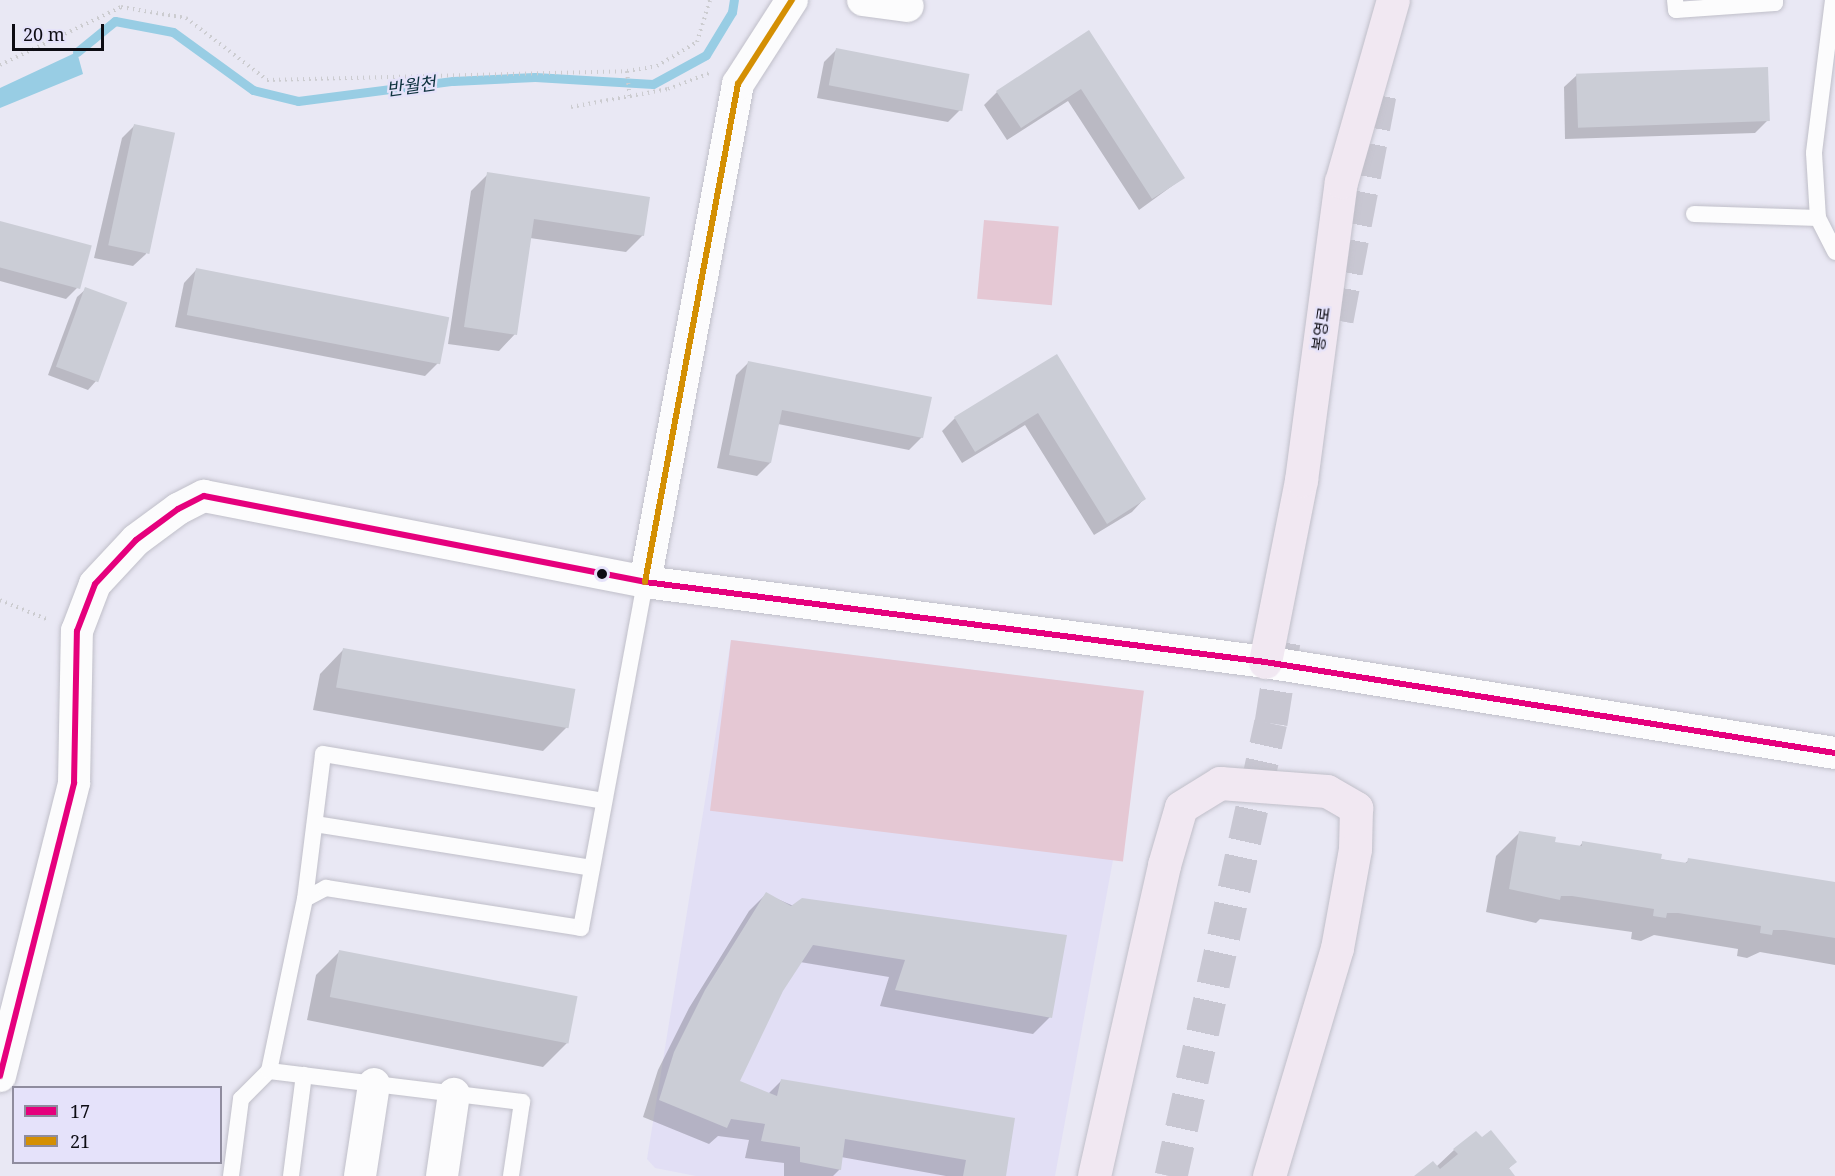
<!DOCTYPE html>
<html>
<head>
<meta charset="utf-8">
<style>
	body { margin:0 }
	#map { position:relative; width:1835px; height:1176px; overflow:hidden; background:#e9e8f4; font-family:"Noto Serif","Noto Sans KR",serif }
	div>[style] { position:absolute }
	.built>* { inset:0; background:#e2dff5 }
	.green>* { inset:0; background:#e5c8d4; transform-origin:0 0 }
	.water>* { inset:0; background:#98cde4 }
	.shadow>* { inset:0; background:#0003 }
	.stream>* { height:9px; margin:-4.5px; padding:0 4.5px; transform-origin:4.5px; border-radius:4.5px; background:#98cde4 }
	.building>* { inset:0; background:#cbcdd6; transform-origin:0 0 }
	.highway-tunnel>* { height:33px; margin-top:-16.5px; transform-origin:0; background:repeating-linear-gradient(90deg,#c8c7d2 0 33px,transparent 0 49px) }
	.path>* { height:4px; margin-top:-2px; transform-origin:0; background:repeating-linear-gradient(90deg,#ccccd0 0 1.5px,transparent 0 6px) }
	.roads { filter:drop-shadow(0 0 2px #c0bfc9) drop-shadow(0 0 2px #c0bfc9) }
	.lane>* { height:16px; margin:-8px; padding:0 8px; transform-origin:8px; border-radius:8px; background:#fcfcfd }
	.street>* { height:32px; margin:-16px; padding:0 16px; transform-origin:16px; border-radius:16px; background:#fcfcfd }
	.highway>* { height:33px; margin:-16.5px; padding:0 16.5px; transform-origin:16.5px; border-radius:16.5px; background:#f1e8f2 }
	.bus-1>* { height:6px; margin:-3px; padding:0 3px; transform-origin:3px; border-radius:3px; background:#e5007d }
	.bus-2>* { height:6px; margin:-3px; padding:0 3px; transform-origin:3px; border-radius:3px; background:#d48f03 }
	.dots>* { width:16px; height:16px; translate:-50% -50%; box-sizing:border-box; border:3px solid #e5e2fa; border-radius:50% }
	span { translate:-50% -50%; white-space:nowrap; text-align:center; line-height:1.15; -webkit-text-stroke:4.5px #e5e2fa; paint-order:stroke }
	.street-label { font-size:16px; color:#0d0c13 }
	.water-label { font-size:18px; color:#0f333f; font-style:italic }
	.legend { position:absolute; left:12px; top:1086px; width:210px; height:78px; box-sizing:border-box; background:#e5e2fa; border:2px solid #8f8c9e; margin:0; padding:8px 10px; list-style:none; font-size:18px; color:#0d0c13 }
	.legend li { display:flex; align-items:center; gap:12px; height:30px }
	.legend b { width:30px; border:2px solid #8f8c9e }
	.scale { position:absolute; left:12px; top:24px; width:92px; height:27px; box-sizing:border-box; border:3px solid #0d0c13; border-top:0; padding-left:8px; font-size:18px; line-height:21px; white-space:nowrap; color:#0d0c13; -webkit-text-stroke:4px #e5e2fa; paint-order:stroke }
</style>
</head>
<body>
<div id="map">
	<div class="built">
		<div style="clip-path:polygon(731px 640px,1144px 691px,1055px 1176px,696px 1176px,655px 1168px,647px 1159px)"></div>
	</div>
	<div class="green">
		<div style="left:984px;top:220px;width:75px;height:79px;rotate:5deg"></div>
		<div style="left:731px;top:640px;width:416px;height:172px;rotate:7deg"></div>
	</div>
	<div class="water">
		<div style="clip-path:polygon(77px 52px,83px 74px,0 108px,0 88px)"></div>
	</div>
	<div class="shadow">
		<div style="clip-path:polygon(1088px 33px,1183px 178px,1139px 210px,1068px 101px,1007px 140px,984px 105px,997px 92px)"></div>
		<div style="clip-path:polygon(837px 49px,961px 109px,948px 122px,817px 98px,824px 62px)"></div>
		<div style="clip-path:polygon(1577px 75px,1768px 120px,1755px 133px,1565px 139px,1564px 87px)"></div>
		<div style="clip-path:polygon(135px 125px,146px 254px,133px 266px,94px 258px,122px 138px)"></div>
		<div style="clip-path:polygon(488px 174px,643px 235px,626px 252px,530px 238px,515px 334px,499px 351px,448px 344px,471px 191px)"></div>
		<div style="clip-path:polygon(0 222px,79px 286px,66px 299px,0 281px)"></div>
		<div style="clip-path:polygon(196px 270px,438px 363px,425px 376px,175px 327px,184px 283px)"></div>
		<div style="clip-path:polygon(86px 289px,96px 381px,88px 390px,48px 375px,77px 297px)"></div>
		<div style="clip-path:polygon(1057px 357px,1144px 499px,1132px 512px,1094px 535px,1025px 425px,962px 463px,942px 431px,955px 418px)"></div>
		<div style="clip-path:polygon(749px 362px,922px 437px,909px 450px,778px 424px,770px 463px,757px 476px,717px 468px,736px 375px)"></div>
		<div style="clip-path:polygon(343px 650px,567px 727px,543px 751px,313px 710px,320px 674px)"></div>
		<div style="clip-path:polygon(1519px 833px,1553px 843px,1579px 847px,1583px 842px,1684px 864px,1689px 860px,1835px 883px,1835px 965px,1760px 952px,1747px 958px,1737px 956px,1738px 949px,1654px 935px,1641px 941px,1631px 939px,1632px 932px,1540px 919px,1536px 923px,1486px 912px,1496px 856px)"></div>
		<div style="clip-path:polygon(766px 894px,1050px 1017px,1033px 1034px,880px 1006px,889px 977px,800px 962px,782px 990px,738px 1082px,768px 1094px,781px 1081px,1005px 1176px,946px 1176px,841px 1157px,840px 1169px,833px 1176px,784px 1176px,784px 1163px,745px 1158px,749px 1140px,718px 1136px,709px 1144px,643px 1117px,658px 1070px,689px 1008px,749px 911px)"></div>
		<div style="clip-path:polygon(340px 951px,567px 1043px,543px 1067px,307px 1020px,316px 975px)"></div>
		<div style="clip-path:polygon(1454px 1150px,1515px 1162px,1508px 1169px,1513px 1176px,1416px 1176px,1436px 1167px)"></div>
	</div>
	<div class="stream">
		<div style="left:77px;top:52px;width:49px;rotate:-39.2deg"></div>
		<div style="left:115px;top:21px;width:59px;rotate:10.7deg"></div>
		<div style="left:173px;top:32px;width:99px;rotate:35.9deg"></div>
		<div style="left:253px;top:90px;width:46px;rotate:13.7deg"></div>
		<div style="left:298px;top:101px;width:156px;rotate:-7.4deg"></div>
		<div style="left:453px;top:81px;width:82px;rotate:-2.8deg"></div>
		<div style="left:535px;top:77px;width:118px;rotate:3.4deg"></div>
		<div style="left:653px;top:84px;width:60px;rotate:-28.7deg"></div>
		<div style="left:706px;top:55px;width:50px;rotate:-58.8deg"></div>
		<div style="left:732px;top:12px;width:12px;rotate:-81deg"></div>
	</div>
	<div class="building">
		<div style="clip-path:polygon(1089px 30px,1185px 178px,1152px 199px,1081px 89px,1021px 128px,996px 91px)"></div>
		<div style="left:836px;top:48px;width:136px;height:38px;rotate:11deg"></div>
		<div style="left:1768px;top:67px;width:54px;height:192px;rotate:88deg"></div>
		<div style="left:134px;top:124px;width:42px;height:124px;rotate:12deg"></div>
		<div style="clip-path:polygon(487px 172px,650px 197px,644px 236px,534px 219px,517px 335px,464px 327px)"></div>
		<div style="left:0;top:221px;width:95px;height:45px;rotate:15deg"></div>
		<div style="left:196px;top:268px;width:258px;height:48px;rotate:11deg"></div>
		<div style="left:85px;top:287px;width:45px;height:85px;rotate:20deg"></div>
		<div style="clip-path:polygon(1057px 354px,1146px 499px,1107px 524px,1038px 413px,975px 452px,954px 417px)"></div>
		<div style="clip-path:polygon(748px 361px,932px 397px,923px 438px,782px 410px,771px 463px,729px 455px)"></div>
		<div style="left:343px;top:648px;width:236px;height:40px;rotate:10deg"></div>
		<div style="clip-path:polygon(1519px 831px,1556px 837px,1555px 842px,1582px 846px,1582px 841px,1662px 854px,1661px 859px,1687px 863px,1688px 858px,1835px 882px,1835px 938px,1784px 930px,1773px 930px,1772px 935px,1760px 933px,1761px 926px,1678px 913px,1667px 913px,1666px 918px,1653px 916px,1654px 909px,1572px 896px,1561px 896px,1560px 900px,1509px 889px)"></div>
		<div style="clip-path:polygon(766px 892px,791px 906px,802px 898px,1067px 935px,1052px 1018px,895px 990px,905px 960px,813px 945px,783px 991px,740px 1081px,777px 1096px,781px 1079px,1015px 1118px,1006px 1176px,963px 1176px,966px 1160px,845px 1139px,841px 1170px,800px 1162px,800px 1147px,761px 1141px,765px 1124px,731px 1119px,727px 1128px,659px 1100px,674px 1052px,705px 990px)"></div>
		<div style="left:339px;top:950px;width:243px;height:48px;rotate:11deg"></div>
		<div style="clip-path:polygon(1491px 1130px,1517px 1162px,1509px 1168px,1515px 1176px,1414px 1176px,1433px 1161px,1440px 1169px,1458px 1154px,1453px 1149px,1476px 1131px,1482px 1137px)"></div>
	</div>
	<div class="highway-tunnel">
		<div style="left:1337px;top:320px;width:239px;rotate:-79.2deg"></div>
		<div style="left:1171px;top:1176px;width:464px;rotate:-77.6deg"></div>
		<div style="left:1271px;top:723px;width:89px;rotate:-81deg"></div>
	</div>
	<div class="path">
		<div style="left:0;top:65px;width:134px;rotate:-25.6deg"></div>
		<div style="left:121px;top:7px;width:66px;rotate:9.6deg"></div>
		<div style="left:186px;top:18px;width:102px;rotate:37.4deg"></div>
		<div style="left:267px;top:80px;width:360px;rotate:-1.4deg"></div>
		<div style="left:627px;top:71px;width:30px;rotate:-9deg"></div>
		<div style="left:657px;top:66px;width:47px;rotate:-31deg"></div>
		<div style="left:697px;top:42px;width:44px;rotate:-72.8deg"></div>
		<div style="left:627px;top:71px;width:27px;rotate:84deg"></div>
		<div style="left:571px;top:107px;width:99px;rotate:-10.5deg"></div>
		<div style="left:668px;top:89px;width:45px;rotate:-20.9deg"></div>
		<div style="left:0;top:600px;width:53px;rotate:22.2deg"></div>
	</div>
	<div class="roads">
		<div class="lane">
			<div style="left:1675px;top:0;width:10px;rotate:84deg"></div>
			<div style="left:1676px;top:10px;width:99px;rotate:-4deg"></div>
			<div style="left:1775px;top:3px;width:3px;rotate:-90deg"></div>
			<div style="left:1833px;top:0;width:154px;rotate:97.1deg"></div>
			<div style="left:1814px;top:153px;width:65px;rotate:86.5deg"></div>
			<div style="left:1818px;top:218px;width:38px;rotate:63deg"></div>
			<div style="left:1694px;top:214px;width:124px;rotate:1.8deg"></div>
			<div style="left:315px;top:824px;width:280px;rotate:9deg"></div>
			<div style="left:305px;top:899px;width:146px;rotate:-82.9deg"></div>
			<div style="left:323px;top:754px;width:284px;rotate:9.5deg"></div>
			<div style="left:269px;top:1071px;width:176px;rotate:-78.2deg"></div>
			<div style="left:305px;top:899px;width:24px;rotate:-28deg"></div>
			<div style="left:326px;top:888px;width:258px;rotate:8.9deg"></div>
			<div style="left:581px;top:928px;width:352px;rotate:-79.5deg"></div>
			<div style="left:231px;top:1176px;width:78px;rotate:-82.6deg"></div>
			<div style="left:241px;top:1099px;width:40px;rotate:-45deg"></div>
			<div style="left:269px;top:1071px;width:255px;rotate:7deg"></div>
			<div style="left:522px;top:1102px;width:75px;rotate:98.5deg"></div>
			<div style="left:291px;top:1176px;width:102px;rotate:-82.7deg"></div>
		</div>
		<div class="street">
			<div style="left:863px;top:0;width:45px;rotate:7.6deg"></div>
			<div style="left:645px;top:582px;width:507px;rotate:-79.42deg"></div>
			<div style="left:738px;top:84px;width:100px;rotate:-57.3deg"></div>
			<div style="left:0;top:1076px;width:302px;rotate:-75.8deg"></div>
			<div style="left:74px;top:783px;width:152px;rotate:-88.9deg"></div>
			<div style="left:77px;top:631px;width:50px;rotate:-69deg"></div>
			<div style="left:95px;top:584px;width:60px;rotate:-47deg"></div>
			<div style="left:136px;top:540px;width:52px;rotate:-36.4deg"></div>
			<div style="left:178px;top:509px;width:29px;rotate:-27deg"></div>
			<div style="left:204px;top:496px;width:449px;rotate:11deg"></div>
			<div style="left:645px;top:582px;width:625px;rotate:7.35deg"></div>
			<div style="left:1265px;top:662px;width:577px;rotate:9.07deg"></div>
			<div style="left:360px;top:1176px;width:93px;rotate:-81.3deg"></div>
			<div style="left:442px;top:1176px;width:83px;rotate:-81.7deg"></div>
		</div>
		<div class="highway">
			<div style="left:1265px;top:662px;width:186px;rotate:-78.8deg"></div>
			<div style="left:1301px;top:480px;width:301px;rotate:-82.4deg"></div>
			<div style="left:1341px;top:182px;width:189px;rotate:-74.1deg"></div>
			<div style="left:1094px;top:1176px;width:319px;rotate:-77.3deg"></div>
			<div style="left:1164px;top:865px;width:60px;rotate:-73.7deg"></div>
			<div style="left:1181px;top:807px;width:46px;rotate:-31.6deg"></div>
			<div style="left:1220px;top:783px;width:107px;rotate:4.3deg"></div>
			<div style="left:1327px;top:791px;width:34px;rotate:30deg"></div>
			<div style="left:1356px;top:808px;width:41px;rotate:91.4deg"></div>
			<div style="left:1355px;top:849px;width:101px;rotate:100.3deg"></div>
			<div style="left:1337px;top:948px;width:238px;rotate:106.6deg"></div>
		</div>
	</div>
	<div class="bus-1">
		<div style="left:0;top:1076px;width:302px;rotate:-75.8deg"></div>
		<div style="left:74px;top:783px;width:152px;rotate:-88.9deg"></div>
		<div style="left:77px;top:631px;width:50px;rotate:-69deg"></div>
		<div style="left:95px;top:584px;width:60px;rotate:-47deg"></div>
		<div style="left:136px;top:540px;width:52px;rotate:-36.4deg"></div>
		<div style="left:178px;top:509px;width:29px;rotate:-27deg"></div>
		<div style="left:204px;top:496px;width:449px;rotate:11deg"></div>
		<div style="left:645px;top:582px;width:625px;rotate:7.35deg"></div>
		<div style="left:1265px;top:662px;width:577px;rotate:9.07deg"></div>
	</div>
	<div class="bus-2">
		<div style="left:645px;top:582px;width:507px;rotate:-79.42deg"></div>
		<div style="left:738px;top:84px;width:100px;rotate:-57.3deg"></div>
	</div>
	<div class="dots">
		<div style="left:602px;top:574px;background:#0d0c13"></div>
	</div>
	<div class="street-label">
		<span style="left:1321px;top:329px;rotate:-82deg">봉영로</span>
	</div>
	<div class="water-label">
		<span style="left:411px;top:86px;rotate:-8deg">반월천</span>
	</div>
	<ul class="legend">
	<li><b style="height:8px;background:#e5007d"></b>17</li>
	<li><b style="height:8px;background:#d48f03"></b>21</li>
	</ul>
	<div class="scale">20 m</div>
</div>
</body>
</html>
